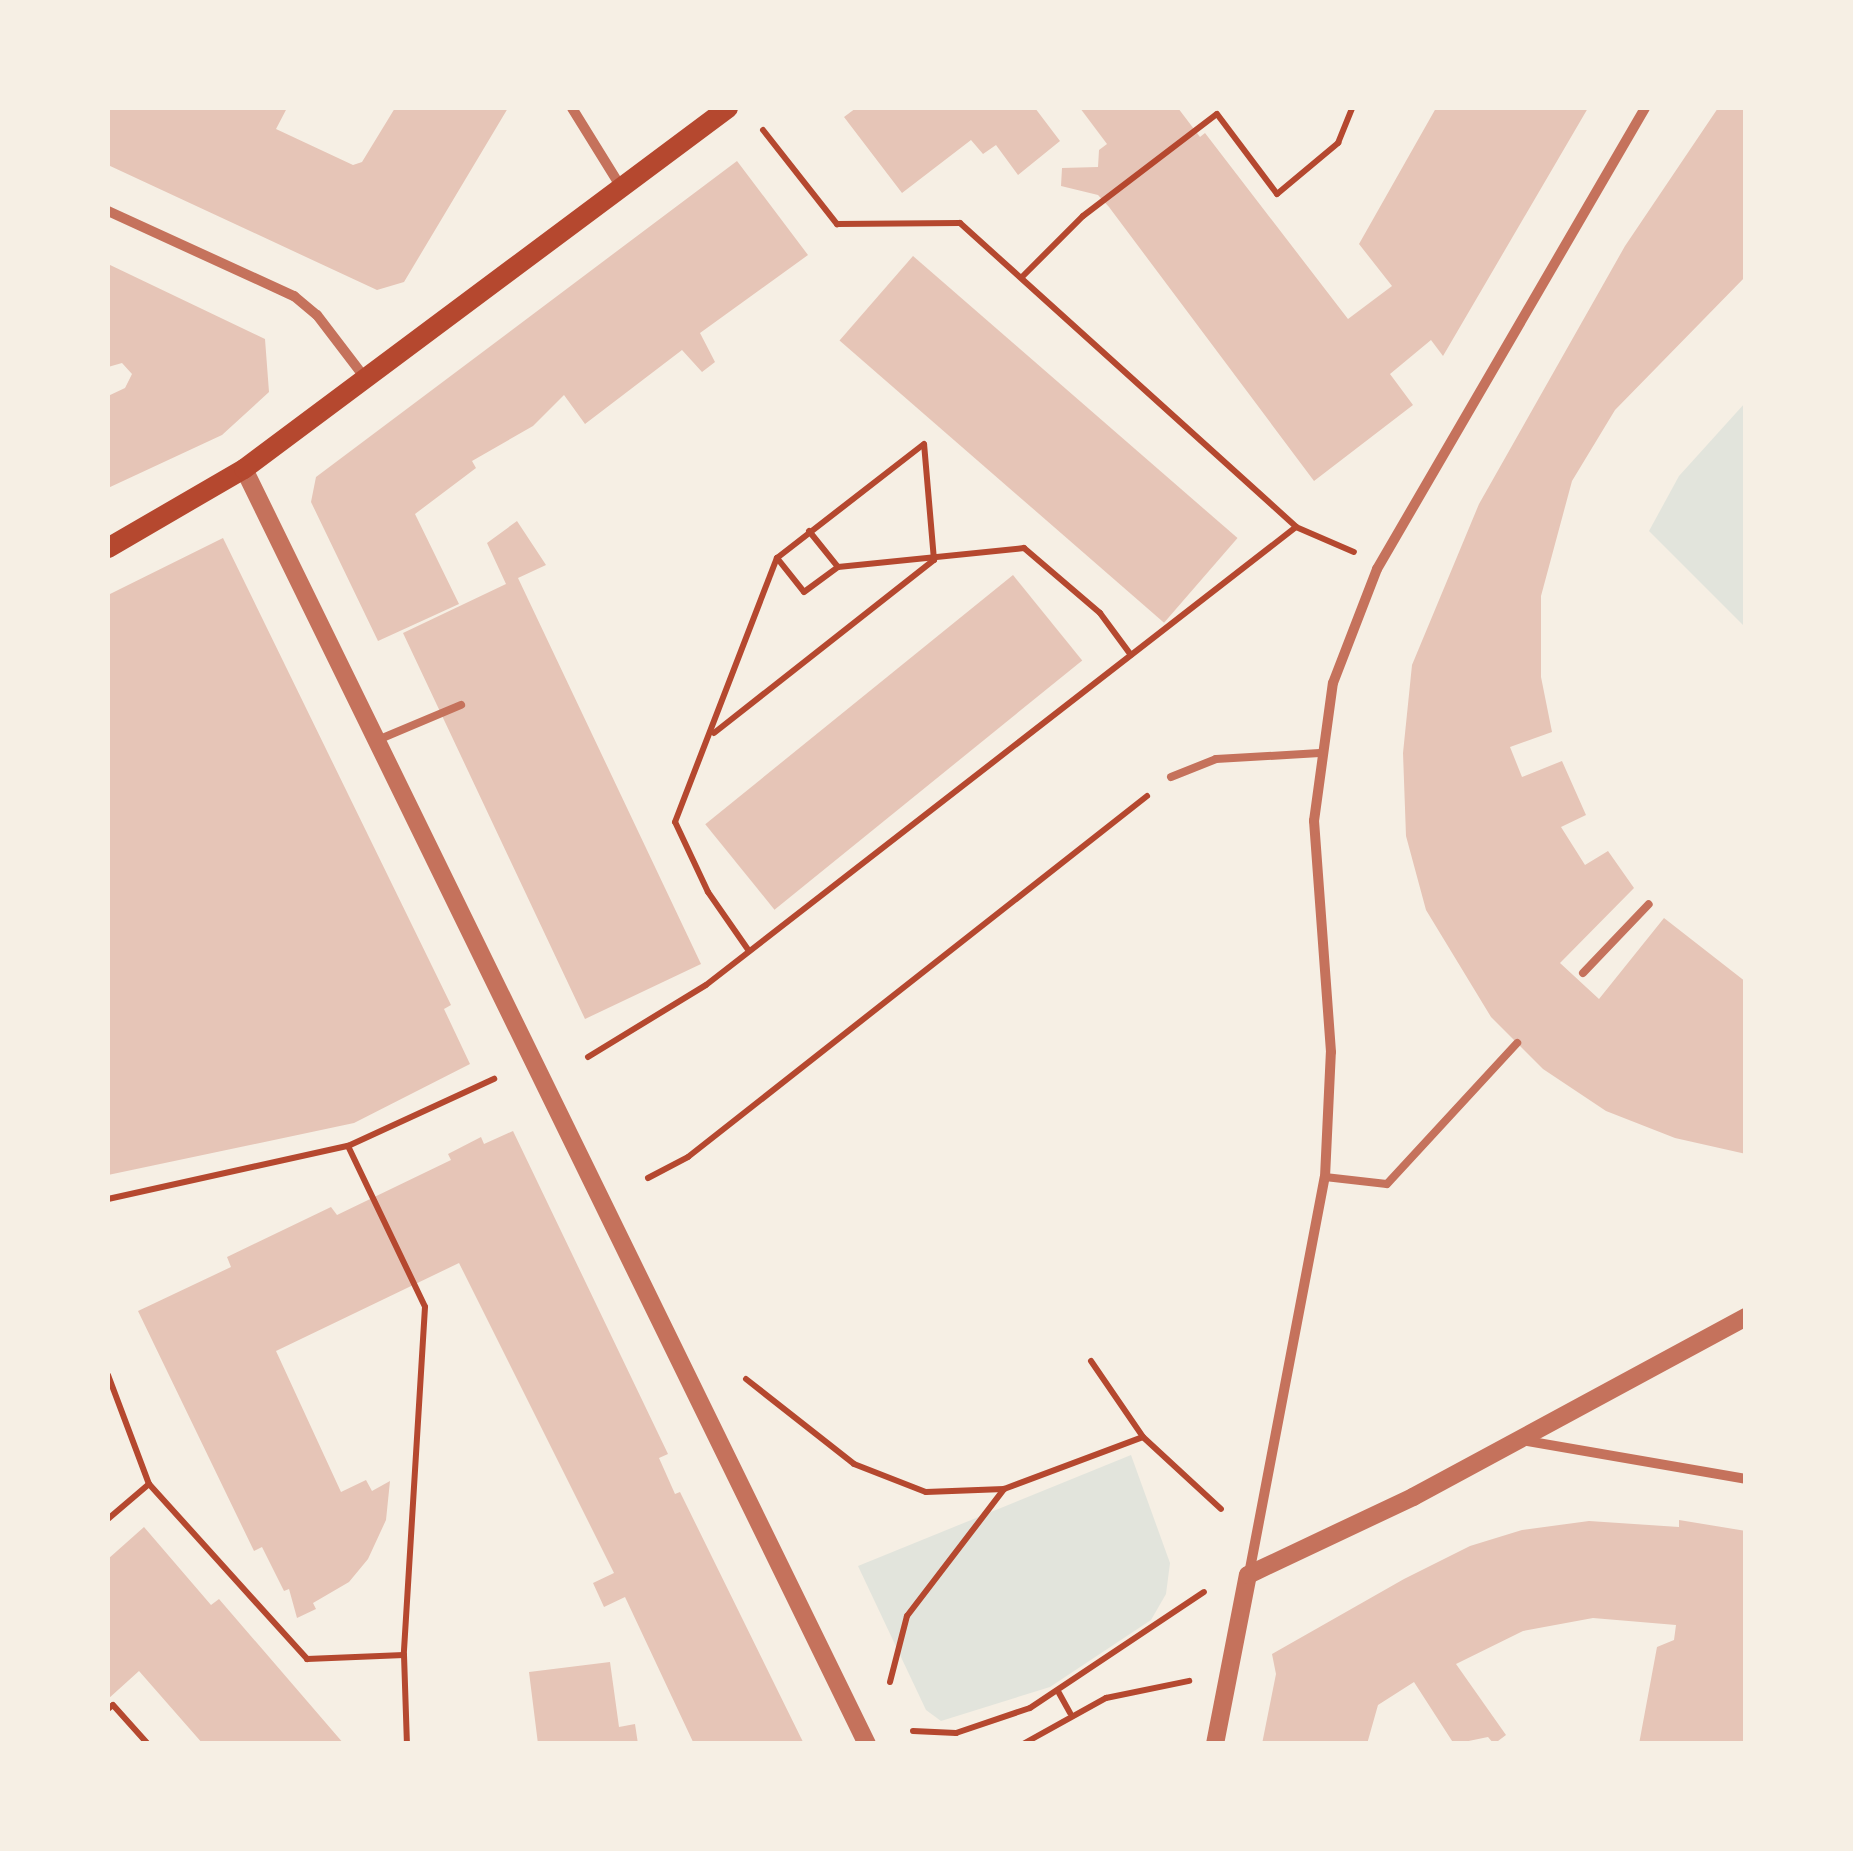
<!DOCTYPE html>
<html>
<head>
<meta charset="utf-8">
<style>
	body { margin:0 }
	#map { position:relative; width:1853px; height:1851px; overflow:hidden; background:#f6efe4; font-family:"DejaVu Sans",sans-serif }
	div>[style] { position:absolute }
	.green>* { inset:0; background:#e2e4dc }
	.building>* { inset:0; background:#e6c5b7; transform-origin:0 0 }
	.path>* { height:6px; margin:-3px; padding:0 3px; transform-origin:3px; border-radius:3px; background:#b5482f }
	.service>* { height:8px; margin:-4px; padding:0 4px; transform-origin:4px; border-radius:4px; background:#c5725c }
	.minor>* { height:10px; margin:-5px; padding:0 5px; transform-origin:5px; border-radius:5px; background:#c5725c }
	.tertiary>* { height:18px; margin:-9px; padding:0 9px; transform-origin:9px; border-radius:9px; background:#c5725c }
	.secondary>* { height:20px; margin:-10px; padding:0 10px; transform-origin:10px; border-radius:10px; background:#b5482f }
	span { translate:-50% -50%; white-space:nowrap; text-align:center; line-height:1.15; -webkit-text-stroke:10px #f6efe4; paint-order:stroke }
	.frame { position:absolute; inset:0; border:110px solid #f6efe4; pointer-events:none }
</style>
</head>
<body>
<div id="map">
	<div class="green">
		<div style="clip-path:polygon(1745px 403px,1745px 627px,1649px 531px,1679px 476px)"></div>
		<div style="clip-path:polygon(1131px 1455px,1170px 1563px,1166px 1594px,1151px 1620px,1050px 1687px,941px 1721px,926px 1710px,858px 1566px)"></div>
	</div>
	<div class="building">
		<div style="clip-path:polygon(108px 108px,287px 108px,276px 129px,353px 165px,362px 162px,395px 108px,508px 108px,404px 282px,377px 290px,108px 165px)"></div>
		<div style="clip-path:polygon(856px 108px,1035px 108px,1060px 141px,1018px 175px,996px 145px,983px 154px,971px 140px,902px 193px,844px 117px)"></div>
		<div style="clip-path:polygon(1080px 108px,1178px 108px,1200px 137px,1205px 133px,1348px 319px,1392px 286px,1359px 244px,1436px 108px,1588px 108px,1443px 356px,1431px 340px,1390px 374px,1413px 405px,1314px 481px,1109px 207px,1098px 195px,1061px 186px,1062px 168px,1098px 167px,1099px 150px,1107px 144px)"></div>
		<div style="clip-path:polygon(1718px 108px,1746px 108px,1746px 276px,1615px 410px,1572px 481px,1541px 596px,1541px 677px,1552px 732px,1510px 747px,1522px 777px,1562px 761px,1586px 815px,1561px 827px,1585px 865px,1608px 851px,1634px 888px,1560px 963px,1599px 999px,1664px 918px,1746px 982px,1746px 1154px,1675px 1138px,1606px 1111px,1543px 1069px,1491px 1017px,1426px 910px,1406px 836px,1403px 753px,1412px 665px,1479px 504px,1625px 246px)"></div>
		<div style="clip-path:polygon(737px 161px,808px 255px,700px 333px,715px 362px,702px 372px,682px 350px,585px 424px,564px 395px,533px 426px,472px 461px,476px 468px,415px 514px,459px 604px,378px 641px,311px 502px,316px 477px)"></div>
		<div style="left:913px;top:256px;width:430px;height:112px;rotate:41deg"></div>
		<div style="clip-path:polygon(108px 264px,265px 339px,269px 392px,222px 435px,108px 488px,108px 396px,125px 388px,132px 374px,122px 363px,108px 367px)"></div>
		<div style="clip-path:polygon(517px 521px,546px 565px,518px 578px,701px 964px,585px 1019px,403px 633px,506px 584px,487px 543px)"></div>
		<div style="clip-path:polygon(223px 538px,451px 1005px,444px 1009px,470px 1064px,354px 1123px,108px 1175px,108px 595px)"></div>
		<div style="left:1013px;top:575px;width:110px;height:396px;rotate:51deg"></div>
		<div style="clip-path:polygon(513px 1131px,668px 1454px,659px 1458px,675px 1494px,680px 1492px,804px 1744px,694px 1744px,625px 1597px,604px 1607px,593px 1583px,614px 1573px,459px 1263px,276px 1351px,341px 1492px,366px 1480px,372px 1491px,390px 1481px,386px 1520px,368px 1559px,349px 1582px,313px 1603px,316px 1609px,297px 1618px,289px 1589px,284px 1591px,262px 1547px,254px 1551px,138px 1311px,231px 1267px,227px 1257px,331px 1207px,337px 1215px,451px 1160px,448px 1154px,481px 1137px,484px 1144px)"></div>
		<div style="clip-path:polygon(1679px 1520px,1746px 1531px,1743px 1744px,1639px 1744px,1657px 1647px,1674px 1640px,1676px 1625px,1593px 1618px,1523px 1631px,1456px 1664px,1506px 1735px,1494px 1744px,1488px 1737px,1454px 1744px,1414px 1682px,1378px 1705px,1367px 1744px,1262px 1744px,1276px 1674px,1272px 1654px,1404px 1579px,1470px 1546px,1522px 1530px,1589px 1521px,1679px 1527px)"></div>
		<div style="clip-path:polygon(144px 1527px,211px 1605px,219px 1599px,344px 1744px,203px 1744px,139px 1671px,108px 1699px,108px 1559px)"></div>
		<div style="clip-path:polygon(610px 1662px,619px 1727px,635px 1724px,638px 1744px,538px 1744px,529px 1672px)"></div>
	</div>
	<div class="path">
		<div style="left:763px;top:130px;width:120px;rotate:51.8deg"></div>
		<div style="left:837px;top:224px;width:123px;rotate:-0.5deg"></div>
		<div style="left:960px;top:223px;width:453px;rotate:42.1deg"></div>
		<div style="left:1022px;top:277px;width:86px;rotate:-45deg"></div>
		<div style="left:1083px;top:216px;width:168px;rotate:-37.3deg"></div>
		<div style="left:1217px;top:114px;width:100px;rotate:53.1deg"></div>
		<div style="left:1277px;top:194px;width:80px;rotate:-39.9deg"></div>
		<div style="left:1338px;top:143px;width:38px;rotate:-68deg"></div>
		<div style="left:809px;top:531px;width:46px;rotate:51.1deg"></div>
		<div style="left:777px;top:558px;width:43px;rotate:51.5deg"></div>
		<div style="left:804px;top:592px;width:42px;rotate:-36.3deg"></div>
		<div style="left:838px;top:567px;width:187px;rotate:-5.8deg"></div>
		<div style="left:1024px;top:548px;width:100px;rotate:40.5deg"></div>
		<div style="left:1100px;top:613px;width:52px;rotate:53.6deg"></div>
		<div style="left:714px;top:733px;width:280px;rotate:-38.2deg"></div>
		<div style="left:934px;top:560px;width:116px;rotate:-94.9deg"></div>
		<div style="left:749px;top:951px;width:72px;rotate:-124.8deg"></div>
		<div style="left:708px;top:892px;width:77px;rotate:-115.2deg"></div>
		<div style="left:675px;top:822px;width:283px;rotate:-68.9deg"></div>
		<div style="left:777px;top:558px;width:186px;rotate:-37.8deg"></div>
		<div style="left:588px;top:1057px;width:138px;rotate:-31.4deg"></div>
		<div style="left:706px;top:985px;width:747px;rotate:-37.82deg"></div>
		<div style="left:1296px;top:527px;width:63px;rotate:23.3deg"></div>
		<div style="left:348px;top:1146px;width:178px;rotate:64.4deg"></div>
		<div style="left:425px;top:1307px;width:349px;rotate:93.5deg"></div>
		<div style="left:648px;top:1178px;width:45px;rotate:-27.7deg"></div>
		<div style="left:688px;top:1157px;width:584px;rotate:-38.18deg"></div>
		<div style="left:108px;top:1199px;width:246px;rotate:-12.5deg"></div>
		<div style="left:348px;top:1146px;width:161px;rotate:-24.7deg"></div>
		<div style="left:1091px;top:1361px;width:92px;rotate:55.6deg"></div>
		<div style="left:108px;top:1375px;width:116px;rotate:69.4deg"></div>
		<div style="left:149px;top:1484px;width:54px;rotate:139.5deg"></div>
		<div style="left:746px;top:1379px;width:137px;rotate:38.2deg"></div>
		<div style="left:854px;top:1464px;width:77px;rotate:21.3deg"></div>
		<div style="left:926px;top:1492px;width:78px;rotate:-2.2deg"></div>
		<div style="left:1004px;top:1489px;width:148px;rotate:-20.5deg"></div>
		<div style="left:1143px;top:1437px;width:106px;rotate:42.7deg"></div>
		<div style="left:149px;top:1484px;width:236px;rotate:47.9deg"></div>
		<div style="left:307px;top:1659px;width:97px;rotate:-2.4deg"></div>
		<div style="left:404px;top:1655px;width:89px;rotate:88.1deg"></div>
		<div style="left:890px;top:1682px;width:68px;rotate:-75.6deg"></div>
		<div style="left:907px;top:1616px;width:160px;rotate:-52.6deg"></div>
		<div style="left:1059px;top:1693px;width:23px;rotate:61deg"></div>
		<div style="left:108px;top:1709px;width:6px;rotate:-39deg"></div>
		<div style="left:113px;top:1705px;width:52px;rotate:48.1deg"></div>
		<div style="left:913px;top:1731px;width:43px;rotate:2.7deg"></div>
		<div style="left:956px;top:1733px;width:78px;rotate:-18.7deg"></div>
		<div style="left:1030px;top:1708px;width:209px;rotate:-33.7deg"></div>
		<div style="left:1023px;top:1744px;width:95px;rotate:-29deg"></div>
		<div style="left:1106px;top:1698px;width:85px;rotate:-11.6deg"></div>
	</div>
	<div class="service">
		<div style="left:380px;top:739px;width:88px;rotate:-22.8deg"></div>
		<div style="left:1171px;top:777px;width:48px;rotate:-21.8deg"></div>
		<div style="left:1216px;top:759px;width:104px;rotate:-3.3deg"></div>
		<div style="left:1583px;top:973px;width:95px;rotate:-46.3deg"></div>
		<div style="left:1325px;top:1177px;width:62px;rotate:6.4deg"></div>
		<div style="left:1387px;top:1184px;width:192px;rotate:-47.3deg"></div>
	</div>
	<div class="minor">
		<div style="left:572px;top:108px;width:93px;rotate:58.2deg"></div>
		<div style="left:108px;top:211px;width:205px;rotate:24.6deg"></div>
		<div style="left:294px;top:296px;width:30px;rotate:40deg"></div>
		<div style="left:317px;top:315px;width:79px;rotate:52.7deg"></div>
		<div style="left:1521px;top:1440px;width:228px;rotate:9.8deg"></div>
		<div style="left:1249px;top:1574px;width:404px;rotate:-79.2deg"></div>
		<div style="left:1325px;top:1177px;width:125px;rotate:-87.3deg"></div>
		<div style="left:1331px;top:1052px;width:232px;rotate:-94.2deg"></div>
		<div style="left:1314px;top:821px;width:139px;rotate:-82.2deg"></div>
		<div style="left:1333px;top:683px;width:122px;rotate:-68.9deg"></div>
		<div style="left:1377px;top:569px;width:533px;rotate:-59.83deg"></div>
	</div>
	<div class="tertiary">
		<div style="left:244px;top:469px;width:1419px;rotate:63.96deg"></div>
		<div style="left:1215px;top:1744px;width:172px;rotate:-79deg"></div>
		<div style="left:1248px;top:1575px;width:183px;rotate:-25.3deg"></div>
		<div style="left:1413px;top:1497px;width:379px;rotate:-28.4deg"></div>
	</div>
	<div class="secondary">
		<div style="left:108px;top:548px;width:157px;rotate:-30.2deg"></div>
		<div style="left:244px;top:469px;width:604px;rotate:-36.72deg"></div>
	</div>
	<div class="frame"></div>
</div>
</body>
</html>
